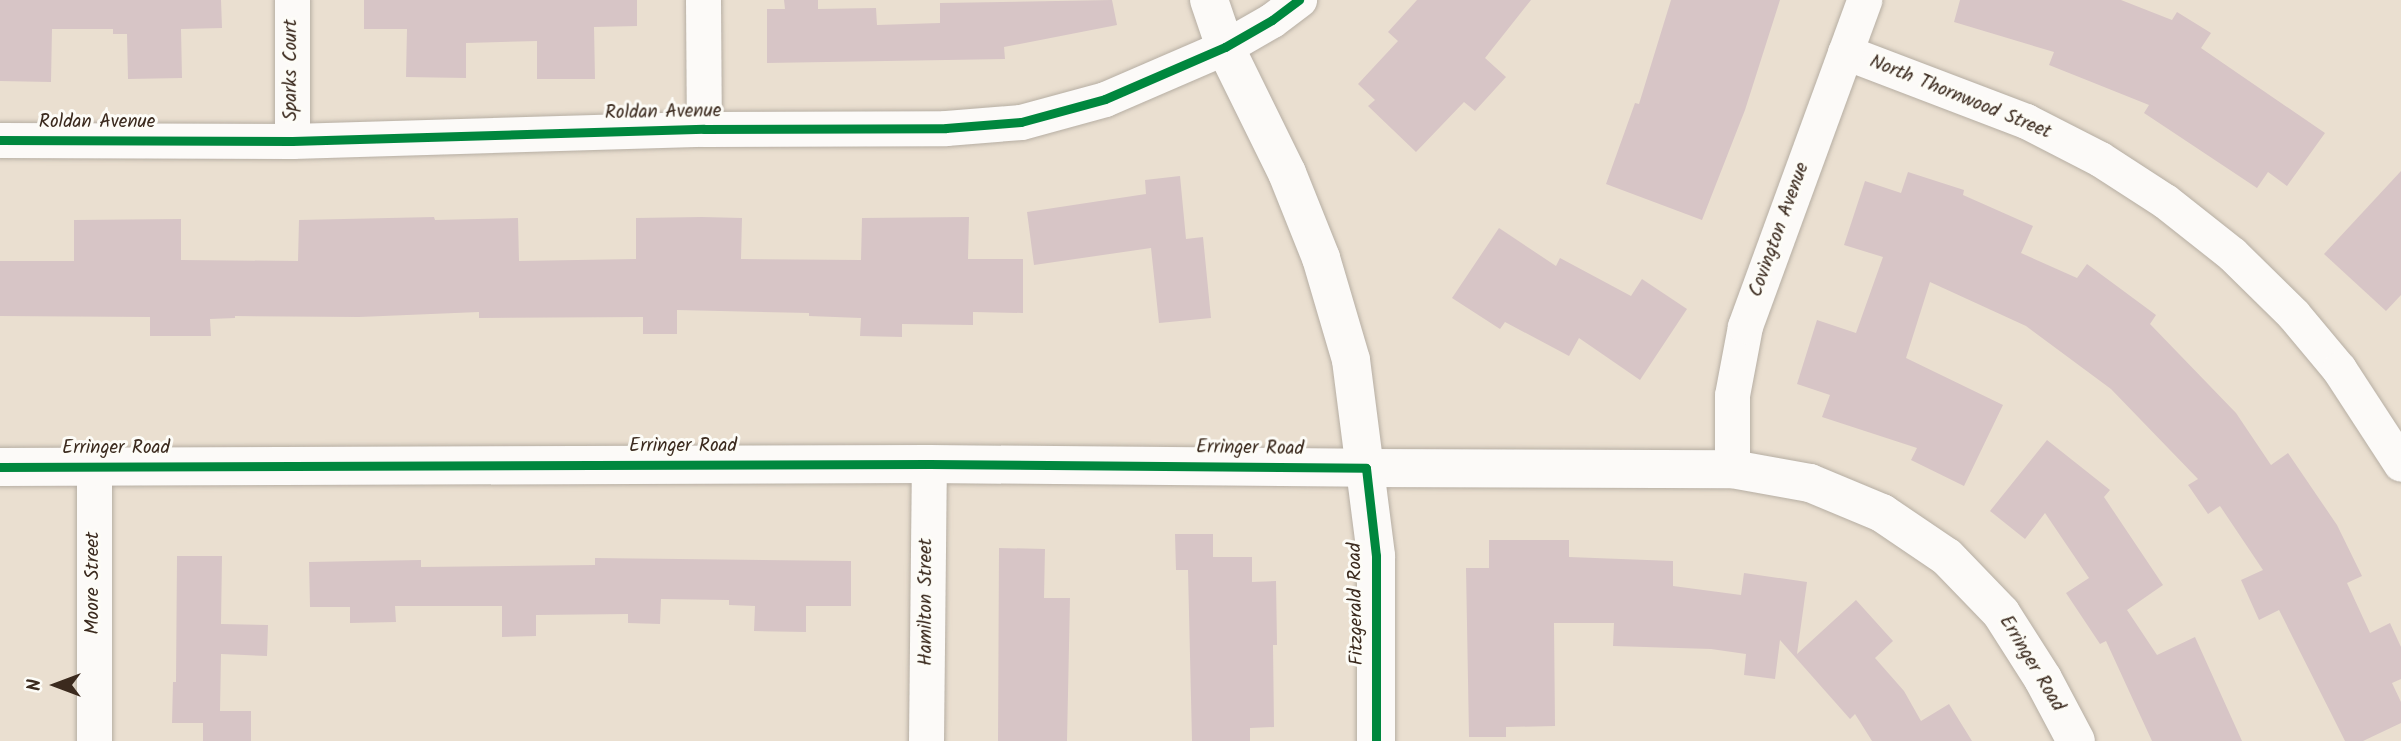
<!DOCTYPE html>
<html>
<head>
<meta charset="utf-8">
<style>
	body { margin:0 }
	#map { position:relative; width:2401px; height:741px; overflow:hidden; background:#eadfd0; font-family:Kalam,sans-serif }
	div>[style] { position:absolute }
	.building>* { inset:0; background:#d7c5c6 }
	.roads { filter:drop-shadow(0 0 2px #b6aea3) drop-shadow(0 0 2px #b6aea3) }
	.minor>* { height:35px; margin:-17.5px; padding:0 17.5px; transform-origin:17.5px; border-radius:17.5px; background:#fcfaf8 }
	.tertiary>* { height:38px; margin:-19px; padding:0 19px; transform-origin:19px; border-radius:19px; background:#fcfaf8 }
	.secondary>* { height:38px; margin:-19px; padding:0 19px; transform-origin:19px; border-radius:19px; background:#fcfaf8 }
	.cycleway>* { height:9px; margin:-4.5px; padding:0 4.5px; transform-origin:4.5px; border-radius:4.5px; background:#00873e }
	span { translate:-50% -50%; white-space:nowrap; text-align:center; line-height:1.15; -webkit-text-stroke:6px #fdfcf7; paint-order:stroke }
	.street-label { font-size:19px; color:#3b2a1e }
	.north { position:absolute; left:21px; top:650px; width:70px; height:70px; -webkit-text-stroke:5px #fdfcf7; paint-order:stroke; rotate:270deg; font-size:19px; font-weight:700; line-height:28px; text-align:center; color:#3b2a1e }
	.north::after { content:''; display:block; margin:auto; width:24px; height:32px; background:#3b2a1e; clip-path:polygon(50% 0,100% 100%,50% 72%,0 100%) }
</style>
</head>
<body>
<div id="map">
	<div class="building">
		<div style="clip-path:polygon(0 0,221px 0,222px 28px,181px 29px,182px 78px,128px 79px,127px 34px,113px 34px,113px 29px,52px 29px,51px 82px,0 81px)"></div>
		<div style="clip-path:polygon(364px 0,637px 0,637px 26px,594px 27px,595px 79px,537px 79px,537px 41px,466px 43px,466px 78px,406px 77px,407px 29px,364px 29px)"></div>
		<div style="clip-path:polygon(784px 0,818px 0,818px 9px,876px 8px,877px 25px,940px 23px,940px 3px,1112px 0,1117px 25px,1004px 47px,1005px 59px,767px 63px,767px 9px,785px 9px)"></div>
		<div style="clip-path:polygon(1417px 0,1531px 0,1485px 58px,1506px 77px,1475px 111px,1464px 102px,1416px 152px,1368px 106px,1375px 100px,1358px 84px,1398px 41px,1388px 32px)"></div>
		<div style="clip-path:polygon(1671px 0,1780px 0,1745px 110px,1702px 220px,1606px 184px,1635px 103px,1639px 104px)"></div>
		<div style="clip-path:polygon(1960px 0,2121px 0,2172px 20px,2177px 12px,2211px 33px,2201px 48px,2325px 133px,2287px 186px,2268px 172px,2257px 188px,2144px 113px,2149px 105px,2049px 65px,2054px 52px,1954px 22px)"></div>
		<div style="clip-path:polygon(2401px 171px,2401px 295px,2386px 311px,2324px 254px)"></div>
		<div style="clip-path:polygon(1908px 172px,1964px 190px,1963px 195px,2033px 226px,2021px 253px,2077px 278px,2087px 264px,2156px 315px,2150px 324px,2236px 413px,2271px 465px,2288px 453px,2337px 525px,2362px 576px,2347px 583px,2370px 633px,2390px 623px,2401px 647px,2401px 679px,2392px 683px,2401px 702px,2401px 723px,2363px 741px,2345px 741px,2279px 610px,2259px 620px,2241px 580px,2263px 570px,2220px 506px,2208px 514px,2188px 485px,2198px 479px,2111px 389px,2026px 326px,1930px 282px,1906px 358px,2003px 405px,1964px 486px,1911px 460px,1917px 448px,1822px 417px,1830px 395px,1797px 384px,1817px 320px,1856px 333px,1883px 257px,1844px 245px,1865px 181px,1901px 193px)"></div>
		<div style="clip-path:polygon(1180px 176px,1186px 239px,1203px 237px,1211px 318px,1159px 323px,1151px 248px,1034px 265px,1027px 212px,1146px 194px,1145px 180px)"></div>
		<div style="clip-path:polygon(434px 217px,435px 220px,518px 218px,519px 261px,636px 259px,636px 218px,702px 217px,742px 218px,741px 259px,861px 260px,862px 218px,969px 217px,968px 259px,1023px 259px,1023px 313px,973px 312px,973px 325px,902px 324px,902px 337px,860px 336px,861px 318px,809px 316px,809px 313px,677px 310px,677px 334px,643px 334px,643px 317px,479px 318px,479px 312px,359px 317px,235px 316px,235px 318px,210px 319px,211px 336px,150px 336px,150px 317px,0 316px,0 261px,74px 261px,74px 220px,181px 219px,181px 260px,298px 261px,299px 220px)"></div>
		<div style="clip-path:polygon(1499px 228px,1556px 266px,1560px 258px,1631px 296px,1642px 279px,1687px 309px,1640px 380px,1579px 338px,1569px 356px,1505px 322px,1500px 329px,1452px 298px)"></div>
		<div style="clip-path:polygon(2047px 440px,2110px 490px,2104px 497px,2163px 585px,2127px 610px,2157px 655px,2195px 637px,2242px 741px,2152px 741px,2106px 641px,2100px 644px,2066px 593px,2089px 578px,2045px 513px,2025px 539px,1990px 511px)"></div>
		<div style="clip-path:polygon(1175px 534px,1213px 534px,1213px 557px,1252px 557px,1252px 582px,1276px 581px,1277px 645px,1273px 645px,1274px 727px,1250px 728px,1250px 741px,1192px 741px,1188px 570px,1176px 570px)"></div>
		<div style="clip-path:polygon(1489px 540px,1569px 540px,1569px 557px,1673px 561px,1673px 586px,1741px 595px,1744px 573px,1807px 582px,1797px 654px,1856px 600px,1893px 641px,1875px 658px,1904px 691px,1921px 721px,1949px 704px,1972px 741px,1872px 741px,1855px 714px,1850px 719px,1780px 640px,1775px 679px,1744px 675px,1746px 654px,1711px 649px,1613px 646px,1614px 623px,1554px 623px,1555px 726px,1506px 727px,1506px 737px,1469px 737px,1466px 568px,1489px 568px)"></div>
		<div style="clip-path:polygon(999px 548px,1045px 549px,1044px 598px,1070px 598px,1067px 741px,998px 741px)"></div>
		<div style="clip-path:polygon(177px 556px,222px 556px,221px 624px,268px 625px,267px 656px,221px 654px,220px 711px,251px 711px,251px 741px,203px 741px,203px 723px,172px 723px,173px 682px,176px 682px)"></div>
		<div style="clip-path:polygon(595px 558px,851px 561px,851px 606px,806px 606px,806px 632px,754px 631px,755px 606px,729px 605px,729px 600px,661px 599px,660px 624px,628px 623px,628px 614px,536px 615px,536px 636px,502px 637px,502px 606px,395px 606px,396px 622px,350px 623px,350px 607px,310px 607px,309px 562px,421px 560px,421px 567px,595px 565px)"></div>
	</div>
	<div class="roads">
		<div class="minor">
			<div style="left:292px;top:0;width:141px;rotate:90deg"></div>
			<div style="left:703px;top:0;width:129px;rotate:89.6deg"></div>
			<div style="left:1845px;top:52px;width:194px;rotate:20.9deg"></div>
			<div style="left:2026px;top:121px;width:83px;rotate:27.2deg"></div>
			<div style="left:2100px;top:159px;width:77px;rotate:32.9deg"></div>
			<div style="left:2165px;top:201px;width:85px;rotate:38.3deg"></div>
			<div style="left:2232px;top:254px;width:86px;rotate:44.5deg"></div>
			<div style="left:2293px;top:314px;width:72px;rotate:50.1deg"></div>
			<div style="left:2339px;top:369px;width:113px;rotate:56.9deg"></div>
			<div style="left:0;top:140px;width:292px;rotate:0.2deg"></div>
			<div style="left:292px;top:141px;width:412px;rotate:-1.7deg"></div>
			<div style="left:704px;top:129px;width:242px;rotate:-0.2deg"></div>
			<div style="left:946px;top:128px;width:75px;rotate:-4.6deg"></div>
			<div style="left:1021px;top:122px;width:87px;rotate:-15.3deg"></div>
			<div style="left:1105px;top:99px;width:131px;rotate:-23.4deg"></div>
			<div style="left:1225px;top:47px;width:54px;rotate:-29.9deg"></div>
			<div style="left:1272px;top:20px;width:34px;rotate:-37deg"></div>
			<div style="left:94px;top:467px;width:274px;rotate:90deg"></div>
			<div style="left:1732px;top:469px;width:74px;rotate:-90deg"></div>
			<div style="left:1732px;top:395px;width:70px;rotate:-79.3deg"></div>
			<div style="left:1745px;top:326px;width:347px;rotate:-69.9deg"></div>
			<div style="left:926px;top:741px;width:277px;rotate:-89.4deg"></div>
		</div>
		<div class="tertiary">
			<div style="left:1366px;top:468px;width:366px;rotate:0.2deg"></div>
			<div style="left:1732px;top:469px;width:79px;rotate:10.2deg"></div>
			<div style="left:1810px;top:483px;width:78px;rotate:22.6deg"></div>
			<div style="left:1882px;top:513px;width:78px;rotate:34.1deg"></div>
			<div style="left:1947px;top:557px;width:78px;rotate:46deg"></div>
			<div style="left:2001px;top:613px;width:78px;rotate:57.5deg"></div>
			<div style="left:2043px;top:679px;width:70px;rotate:62deg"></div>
		</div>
		<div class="secondary">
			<div style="left:1209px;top:0;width:50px;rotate:71.2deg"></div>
			<div style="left:1225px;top:47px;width:140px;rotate:63.8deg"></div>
			<div style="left:1287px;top:173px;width:92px;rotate:68.2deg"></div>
			<div style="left:1321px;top:258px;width:106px;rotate:73.6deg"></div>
			<div style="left:1351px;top:360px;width:198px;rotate:82.7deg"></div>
			<div style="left:1376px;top:556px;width:185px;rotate:90deg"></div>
			<div style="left:0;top:467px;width:929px;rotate:-0.19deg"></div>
			<div style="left:929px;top:464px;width:437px;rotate:0.5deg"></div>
		</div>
	</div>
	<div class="cycleway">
		<div style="left:0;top:140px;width:292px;rotate:0.2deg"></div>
		<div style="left:292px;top:141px;width:412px;rotate:-1.7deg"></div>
		<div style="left:704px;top:129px;width:242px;rotate:-0.2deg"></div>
		<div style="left:946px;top:128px;width:75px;rotate:-4.6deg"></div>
		<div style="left:1021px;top:122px;width:87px;rotate:-15.3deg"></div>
		<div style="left:1105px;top:99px;width:131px;rotate:-23.4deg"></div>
		<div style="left:1225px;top:47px;width:54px;rotate:-29.9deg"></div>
		<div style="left:1272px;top:20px;width:34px;rotate:-37deg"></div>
		<div style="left:0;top:467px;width:929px;rotate:-0.19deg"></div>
		<div style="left:929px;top:464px;width:437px;rotate:0.5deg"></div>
		<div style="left:1366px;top:468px;width:89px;rotate:83.5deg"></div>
		<div style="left:1376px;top:556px;width:185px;rotate:90deg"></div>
	</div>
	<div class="street-label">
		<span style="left:292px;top:70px;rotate:-90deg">Sparks Court</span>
		<span style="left:1960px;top:98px;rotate:22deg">North Thornwood Street</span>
		<span style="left:663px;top:113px;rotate:-1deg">Roldan Avenue</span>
		<span style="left:97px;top:123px">Roldan Avenue</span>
		<span style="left:1780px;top:230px;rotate:-70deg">Covington Avenue</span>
		<span style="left:683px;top:447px">Erringer Road</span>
		<span style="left:116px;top:449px">Erringer Road</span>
		<span style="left:1250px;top:449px;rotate:1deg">Erringer Road</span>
		<span style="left:94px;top:583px;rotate:-90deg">Moore Street</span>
		<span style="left:927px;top:602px;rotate:-90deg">Hamilton Street</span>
		<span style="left:1357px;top:604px;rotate:-91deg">Fitzgerald Road</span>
		<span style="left:2031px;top:664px;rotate:59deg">Erringer Road</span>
	</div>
	<div class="north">N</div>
</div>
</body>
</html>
